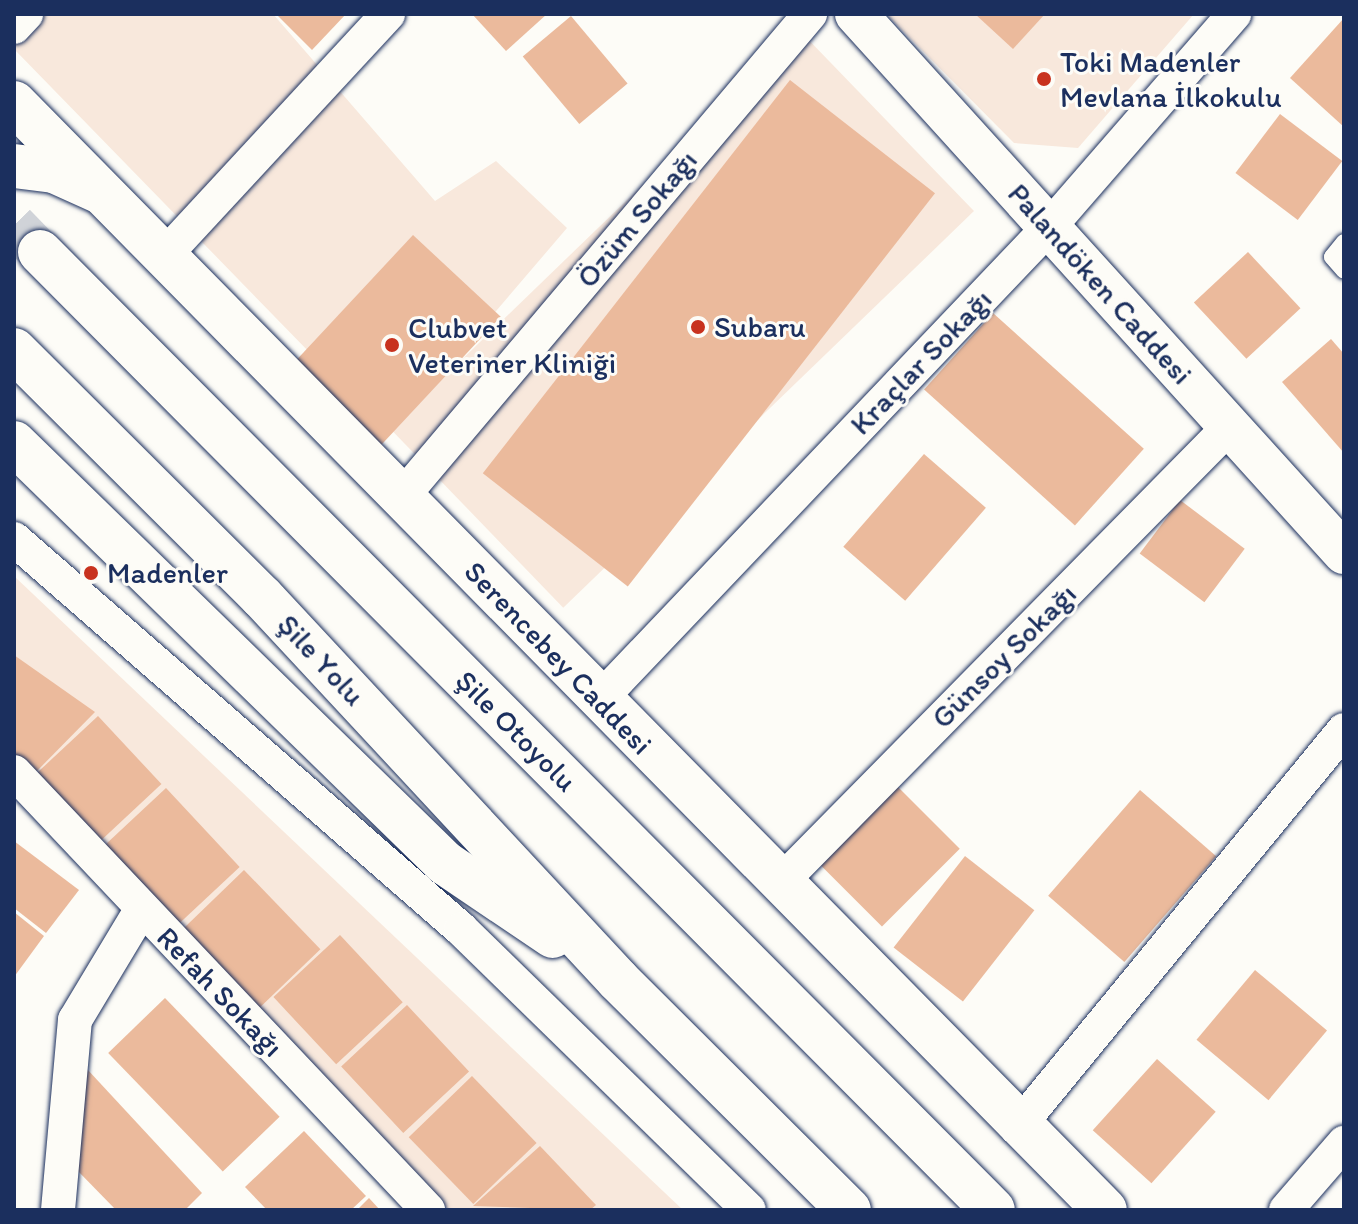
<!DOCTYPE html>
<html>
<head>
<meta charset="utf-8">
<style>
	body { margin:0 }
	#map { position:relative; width:1358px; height:1224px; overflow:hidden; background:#fdfcf7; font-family:Itim,sans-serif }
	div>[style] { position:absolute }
	.built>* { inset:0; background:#f8e8dc; transform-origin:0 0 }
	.building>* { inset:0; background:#ebba9c; transform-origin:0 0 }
	.trunk-tunnel>* { height:44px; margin-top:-22px; transform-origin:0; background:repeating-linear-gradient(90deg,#d0d3d8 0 44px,transparent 0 66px) }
	.roads { filter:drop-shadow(0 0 2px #1b2f5e) drop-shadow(0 0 2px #1b2f5e) }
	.service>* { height:16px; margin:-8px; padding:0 8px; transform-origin:8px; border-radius:8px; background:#fdfcf7 }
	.minor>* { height:34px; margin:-17px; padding:0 17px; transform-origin:17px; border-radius:17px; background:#fdfcf7 }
	.tertiary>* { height:42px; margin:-21px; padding:0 21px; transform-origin:21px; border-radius:21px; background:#fdfcf7 }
	.secondary>* { height:44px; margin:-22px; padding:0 22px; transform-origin:22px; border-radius:22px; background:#fdfcf7 }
	.trunk>* { height:44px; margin:-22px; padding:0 22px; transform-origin:22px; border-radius:22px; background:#fdfcf7 }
	.dots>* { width:22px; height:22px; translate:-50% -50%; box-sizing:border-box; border:4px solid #fdfcf7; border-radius:50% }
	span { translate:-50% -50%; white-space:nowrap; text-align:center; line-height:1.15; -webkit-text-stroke:6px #fdfcf7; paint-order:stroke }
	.poi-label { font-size:30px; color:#1b2f5e }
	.left { translate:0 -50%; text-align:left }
	.street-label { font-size:30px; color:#1b2f5e }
	.frame { position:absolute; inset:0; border:16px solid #1b2f5e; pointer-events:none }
</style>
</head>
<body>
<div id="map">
	<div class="built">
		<div style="clip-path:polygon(14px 14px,273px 14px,435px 201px,496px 161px,567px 228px,390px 435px,14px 49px)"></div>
		<div style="clip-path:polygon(886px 14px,1194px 14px,1078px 148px,1014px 143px)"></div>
		<div style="left:801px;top:32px;width:249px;height:571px;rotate:46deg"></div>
		<div style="clip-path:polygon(14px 576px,683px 1210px,449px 1210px,14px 754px)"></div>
	</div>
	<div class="building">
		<div style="clip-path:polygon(276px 14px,346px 14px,312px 50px)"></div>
		<div style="clip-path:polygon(472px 14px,547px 14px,506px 51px)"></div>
		<div style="clip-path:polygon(975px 14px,1045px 14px,1013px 49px)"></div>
		<div style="left:571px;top:16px;width:88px;height:63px;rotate:50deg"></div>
		<div style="clip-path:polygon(1344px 18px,1344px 127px,1290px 78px)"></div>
		<div style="left:790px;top:80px;width:184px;height:499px;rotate:38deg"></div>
		<div style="left:1280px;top:114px;width:78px;height:74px;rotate:37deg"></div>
		<div style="left:413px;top:235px;width:120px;height:189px;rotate:43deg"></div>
		<div style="left:1248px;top:252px;width:77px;height:74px;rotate:47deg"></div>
		<div style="left:993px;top:313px;width:203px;height:103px;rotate:42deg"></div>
		<div style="clip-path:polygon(1331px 339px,1344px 354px,1344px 453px,1282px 382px)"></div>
		<div style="left:924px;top:454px;width:82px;height:123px;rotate:41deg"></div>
		<div style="left:1180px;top:500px;width:81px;height:67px;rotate:37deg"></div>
		<div style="clip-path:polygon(14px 655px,95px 712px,34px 774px,14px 753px)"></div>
		<div style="left:98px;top:716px;width:93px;height:86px;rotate:47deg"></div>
		<div style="left:894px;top:783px;width:93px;height:110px;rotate:45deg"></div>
		<div style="left:166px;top:788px;width:108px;height:86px;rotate:47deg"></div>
		<div style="left:1140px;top:790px;width:101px;height:140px;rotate:41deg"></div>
		<div style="clip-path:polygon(14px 841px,79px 890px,46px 933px,14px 908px)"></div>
		<div style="left:965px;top:856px;width:88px;height:116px;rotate:38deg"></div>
		<div style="left:244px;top:870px;width:110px;height:86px;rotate:46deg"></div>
		<div style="clip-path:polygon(14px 912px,44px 936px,14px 977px)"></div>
		<div style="left:340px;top:935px;width:92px;height:91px;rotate:47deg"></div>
		<div style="left:1255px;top:970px;width:94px;height:91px;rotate:40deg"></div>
		<div style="left:165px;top:998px;width:165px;height:79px;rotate:46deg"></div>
		<div style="left:407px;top:1005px;width:91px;height:90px;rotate:47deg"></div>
		<div style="left:1157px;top:1059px;width:79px;height:96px;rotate:42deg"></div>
		<div style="clip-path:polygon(87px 1069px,202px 1193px,185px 1210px,116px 1210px,75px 1168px)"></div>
		<div style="left:472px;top:1076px;width:93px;height:88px;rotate:46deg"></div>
		<div style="clip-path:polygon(304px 1131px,366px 1196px,351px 1210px,267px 1210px,245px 1187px)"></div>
		<div style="clip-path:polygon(540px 1146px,596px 1205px,590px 1210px,473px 1206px)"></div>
		<div style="clip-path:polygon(369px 1198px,380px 1210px,357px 1210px)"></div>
	</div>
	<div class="trunk-tunnel">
		<div style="left:14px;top:225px;width:37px;rotate:46deg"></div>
	</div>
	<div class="roads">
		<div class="service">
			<div style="left:1344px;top:242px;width:19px;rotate:129deg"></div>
			<div style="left:1332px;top:257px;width:18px;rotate:49deg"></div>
		</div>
		<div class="minor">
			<div style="left:14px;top:27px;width:18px;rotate:-47deg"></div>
			<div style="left:164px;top:256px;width:330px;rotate:-47.2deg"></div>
			<div style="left:401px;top:498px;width:634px;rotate:-49.8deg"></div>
			<div style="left:14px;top:539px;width:593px;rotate:41.1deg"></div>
			<div style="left:461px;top:929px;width:402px;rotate:44.3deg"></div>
			<div style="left:599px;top:700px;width:654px;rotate:-46.42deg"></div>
			<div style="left:1050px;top:226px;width:281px;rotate:-49deg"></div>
			<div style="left:14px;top:772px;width:603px;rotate:46.61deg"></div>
			<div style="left:779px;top:884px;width:640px;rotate:-45.44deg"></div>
			<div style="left:1017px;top:1128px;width:515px;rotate:-50.59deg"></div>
			<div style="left:58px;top:1210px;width:191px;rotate:-84.9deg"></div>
			<div style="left:75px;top:1020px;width:128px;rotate:-59deg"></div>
			<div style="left:1286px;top:1210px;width:89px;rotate:-49.1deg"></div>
		</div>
		<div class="tertiary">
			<div style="left:856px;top:14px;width:727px;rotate:47.84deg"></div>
		</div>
		<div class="secondary">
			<div style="left:14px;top:103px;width:1554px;rotate:45.42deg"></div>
		</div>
		<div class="trunk">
			<div style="left:14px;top:166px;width:40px;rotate:7.1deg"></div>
			<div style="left:54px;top:171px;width:51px;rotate:24.1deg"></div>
			<div style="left:40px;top:252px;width:1351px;rotate:45.15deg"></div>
			<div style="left:14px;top:350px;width:350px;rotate:44.9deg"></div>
			<div style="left:262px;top:597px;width:523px;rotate:47.09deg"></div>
			<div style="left:618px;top:980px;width:326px;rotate:44.9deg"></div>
			<div style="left:14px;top:443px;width:602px;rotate:44.26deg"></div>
			<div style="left:445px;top:863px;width:130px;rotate:34.1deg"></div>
		</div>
	</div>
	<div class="dots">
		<div style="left:1044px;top:79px;background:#c8321e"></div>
		<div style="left:698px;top:327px;background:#c8321e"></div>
		<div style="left:392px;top:345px;background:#c8321e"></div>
		<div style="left:91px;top:573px;background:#c8321e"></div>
	</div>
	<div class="poi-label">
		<span class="left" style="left:1060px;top:79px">Toki Madenler<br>Mevlana İlkokulu</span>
		<span class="left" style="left:714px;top:327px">Subaru</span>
		<span class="left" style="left:408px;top:345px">Clubvet<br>Veteriner Kliniği</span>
		<span class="left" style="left:107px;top:573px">Madenler</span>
	</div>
	<div class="street-label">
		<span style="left:637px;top:219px;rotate:-50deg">Özüm Sokağı</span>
		<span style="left:1100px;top:284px;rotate:48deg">Palandöken Caddesi</span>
		<span style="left:921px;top:362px;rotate:-46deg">Kraçlar Sokağı</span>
		<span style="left:1004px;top:656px;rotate:-45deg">Günsoy Sokağı</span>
		<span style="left:558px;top:658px;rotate:46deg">Serencebey Caddesi</span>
		<span style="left:321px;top:660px;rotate:47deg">Şile Yolu</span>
		<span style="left:516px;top:731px;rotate:45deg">Şile Otoyolu</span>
		<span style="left:220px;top:992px;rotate:46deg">Refah Sokağı</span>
	</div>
	<div class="frame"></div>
</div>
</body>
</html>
